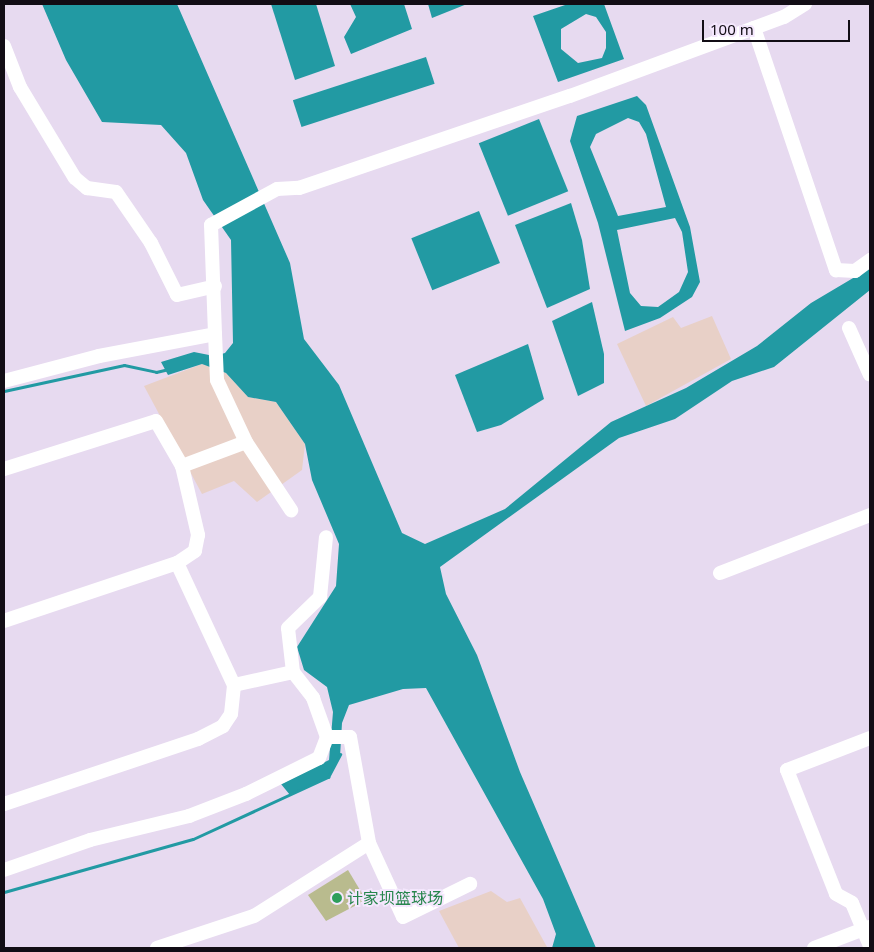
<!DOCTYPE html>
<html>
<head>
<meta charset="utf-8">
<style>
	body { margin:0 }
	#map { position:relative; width:874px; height:952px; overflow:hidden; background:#e7daf0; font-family:"Noto Sans","Noto Sans SC",sans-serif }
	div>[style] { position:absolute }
	.industrial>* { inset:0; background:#e8d0c7 }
	.green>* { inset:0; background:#b9bb8e }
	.water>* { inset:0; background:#229aa3; transform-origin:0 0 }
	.stream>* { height:3px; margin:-1.5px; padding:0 1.5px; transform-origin:1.5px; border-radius:1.5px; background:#229aa3 }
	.minor>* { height:14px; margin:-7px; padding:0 7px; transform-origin:7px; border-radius:7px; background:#fff }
	.dots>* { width:14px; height:14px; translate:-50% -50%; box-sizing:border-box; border:2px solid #f4e7fd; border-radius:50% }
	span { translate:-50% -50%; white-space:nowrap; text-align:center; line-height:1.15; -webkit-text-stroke:4px #f4e7fd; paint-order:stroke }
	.leisure-label { font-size:16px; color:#27864d }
	.left { translate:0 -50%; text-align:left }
	.frame { position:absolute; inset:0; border:5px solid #120d15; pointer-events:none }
	.scale { position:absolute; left:702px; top:20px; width:148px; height:22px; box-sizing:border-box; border:2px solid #120d15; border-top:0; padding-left:6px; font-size:15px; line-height:18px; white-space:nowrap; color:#120d15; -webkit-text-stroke:4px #f4e7fd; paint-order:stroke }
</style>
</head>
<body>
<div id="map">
	<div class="industrial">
		<div style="clip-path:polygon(712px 316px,731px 359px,646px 406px,617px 344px,673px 317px,681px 328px)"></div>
		<div style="clip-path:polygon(202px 364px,226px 373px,248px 397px,276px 402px,305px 444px,302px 470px,257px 502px,234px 481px,202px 494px,144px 386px)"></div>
		<div style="clip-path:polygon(491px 891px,507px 902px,520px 898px,547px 947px,459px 948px,439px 911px)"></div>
	</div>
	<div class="green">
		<div style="clip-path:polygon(348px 870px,366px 900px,326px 921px,308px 895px)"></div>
	</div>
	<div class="water">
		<div style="clip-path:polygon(42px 4px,177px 4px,290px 263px,304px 339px,339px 385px,402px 533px,425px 544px,505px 509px,611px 422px,686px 388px,757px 346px,811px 303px,870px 268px,870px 290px,774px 367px,732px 381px,675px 419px,619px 438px,440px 567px,446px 594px,477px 655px,520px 772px,596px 948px,552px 948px,556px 934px,543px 899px,426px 688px,403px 689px,349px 705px,342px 723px,340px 757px,328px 777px,290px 795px,281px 784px,329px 760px,333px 712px,327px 687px,304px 670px,297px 647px,336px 586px,339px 544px,312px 480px,305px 444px,276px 402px,248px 397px,226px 373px,202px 364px,168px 375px,161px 362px,194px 352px,214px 356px,225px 353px,233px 343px,231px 240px,203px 200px,186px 153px,161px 125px,102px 122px,66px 60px)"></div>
		<div style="clip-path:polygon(271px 4px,316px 4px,335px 66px,295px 80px)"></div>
		<div style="clip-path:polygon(350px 4px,404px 4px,412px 29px,351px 54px,344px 37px,356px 17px)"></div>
		<div style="clip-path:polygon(428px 4px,467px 4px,432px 18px)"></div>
		<div style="clip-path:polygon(evenodd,568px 4px,604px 4px,624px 59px,558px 82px,533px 16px,568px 4px,586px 14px,596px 17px,606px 32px,606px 48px,602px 58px,578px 63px,561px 49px,561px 29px,586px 14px)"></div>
		<div style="left:426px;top:57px;width:28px;height:140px;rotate:72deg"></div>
		<div style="clip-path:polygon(evenodd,637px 96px,646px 105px,690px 227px,700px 282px,692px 297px,660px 318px,625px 331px,598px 223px,570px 141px,577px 116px,637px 96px,628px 118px,639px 122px,646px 134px,666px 207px,618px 216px,590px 147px,596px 134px,628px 118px,637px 96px,675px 218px,682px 232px,688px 272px,679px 292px,658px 307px,641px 306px,630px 293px,617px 230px,675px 218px)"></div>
		<div style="left:539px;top:119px;width:78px;height:65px;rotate:68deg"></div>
		<div style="clip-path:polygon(571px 203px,582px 240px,590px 289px,547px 308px,515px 225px)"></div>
		<div style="left:479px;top:211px;width:56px;height:73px;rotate:68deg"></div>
		<div style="clip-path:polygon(592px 302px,604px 354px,604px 383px,578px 396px,552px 321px)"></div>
		<div style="clip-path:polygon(528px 344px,544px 399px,501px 425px,477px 432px,455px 375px)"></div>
	</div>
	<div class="stream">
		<div style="left:4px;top:391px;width:123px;rotate:-12.2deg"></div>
		<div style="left:124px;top:365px;width:33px;rotate:12deg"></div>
		<div style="left:156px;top:372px;width:13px;rotate:-13deg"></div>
		<div style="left:4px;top:892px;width:196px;rotate:-15.7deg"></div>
		<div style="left:193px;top:839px;width:149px;rotate:-24.7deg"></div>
		<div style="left:328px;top:777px;width:26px;rotate:-62deg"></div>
	</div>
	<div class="minor">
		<div style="left:754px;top:28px;width:256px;rotate:71.3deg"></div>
		<div style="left:836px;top:270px;width:19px;rotate:3deg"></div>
		<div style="left:855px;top:271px;width:19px;rotate:-36deg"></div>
		<div style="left:4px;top:46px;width:44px;rotate:68.7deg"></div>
		<div style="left:20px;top:87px;width:106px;rotate:58.9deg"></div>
		<div style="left:75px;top:178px;width:16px;rotate:40deg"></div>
		<div style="left:87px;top:188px;width:29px;rotate:8deg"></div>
		<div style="left:116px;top:192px;width:62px;rotate:55.5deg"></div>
		<div style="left:151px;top:243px;width:58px;rotate:63.4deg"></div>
		<div style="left:177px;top:295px;width:39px;rotate:-13deg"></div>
		<div style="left:849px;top:328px;width:51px;rotate:65.9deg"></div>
		<div style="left:4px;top:381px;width:98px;rotate:-14.7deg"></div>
		<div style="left:99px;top:356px;width:118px;rotate:-10.7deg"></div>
		<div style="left:215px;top:334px;width:109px;rotate:-92.1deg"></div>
		<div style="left:211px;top:225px;width:75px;rotate:-28.6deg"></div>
		<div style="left:277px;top:189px;width:22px;rotate:-3deg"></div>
		<div style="left:299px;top:188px;width:286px;rotate:-18.8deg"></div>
		<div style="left:570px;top:96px;width:228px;rotate:-20.3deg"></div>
		<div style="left:784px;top:17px;width:25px;rotate:-32deg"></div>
		<div style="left:246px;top:442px;width:82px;rotate:56.5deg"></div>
		<div style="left:182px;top:466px;width:68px;rotate:-20.6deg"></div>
		<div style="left:246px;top:442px;width:68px;rotate:-115.1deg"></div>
		<div style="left:217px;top:380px;width:46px;rotate:-92.5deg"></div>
		<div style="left:4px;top:469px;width:159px;rotate:-17.5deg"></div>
		<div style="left:156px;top:421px;width:52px;rotate:60deg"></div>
		<div style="left:182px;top:466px;width:71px;rotate:76.9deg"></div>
		<div style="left:198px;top:535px;width:16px;rotate:101deg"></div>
		<div style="left:195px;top:551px;width:22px;rotate:146deg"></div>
		<div style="left:177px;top:563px;width:182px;rotate:161.5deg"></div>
		<div style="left:177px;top:563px;width:135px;rotate:65deg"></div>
		<div style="left:234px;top:685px;width:60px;rotate:-12.4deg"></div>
		<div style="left:293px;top:672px;width:33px;rotate:52deg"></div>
		<div style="left:313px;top:698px;width:41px;rotate:70.3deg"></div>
		<div style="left:327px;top:737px;width:23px"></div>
		<div style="left:350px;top:737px;width:108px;rotate:79.8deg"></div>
		<div style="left:369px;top:843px;width:81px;rotate:65.3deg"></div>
		<div style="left:403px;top:917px;width:75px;rotate:-26.2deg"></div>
		<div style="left:720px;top:573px;width:161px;rotate:-21.1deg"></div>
		<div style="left:293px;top:672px;width:44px;rotate:-96.5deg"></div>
		<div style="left:288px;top:628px;width:45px;rotate:-44.1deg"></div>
		<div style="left:320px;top:597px;width:60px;rotate:-84.3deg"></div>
		<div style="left:870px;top:738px;width:89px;rotate:158.9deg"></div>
		<div style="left:787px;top:770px;width:133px;rotate:68.4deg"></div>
		<div style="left:836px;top:894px;width:18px;rotate:29deg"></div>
		<div style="left:852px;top:903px;width:47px;rotate:67.3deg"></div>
		<div style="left:4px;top:804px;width:205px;rotate:-18.5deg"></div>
		<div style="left:198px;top:739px;width:28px;rotate:-27deg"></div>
		<div style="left:223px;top:726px;width:14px;rotate:-56deg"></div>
		<div style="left:231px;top:714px;width:29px;rotate:-84deg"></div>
		<div style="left:4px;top:870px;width:91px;rotate:-19.2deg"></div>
		<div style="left:90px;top:840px;width:102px;rotate:-13.6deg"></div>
		<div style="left:189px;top:816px;width:61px;rotate:-21.1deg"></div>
		<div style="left:246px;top:794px;width:81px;rotate:-26.3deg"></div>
		<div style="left:319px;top:758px;width:22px;rotate:-69deg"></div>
		<div style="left:157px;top:948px;width:102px;rotate:-18.3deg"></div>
		<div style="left:254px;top:916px;width:136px;rotate:-32.4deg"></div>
		<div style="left:814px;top:948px;width:59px;rotate:-20.9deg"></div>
	</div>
	<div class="dots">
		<div style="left:337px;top:898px;background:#2e9e5b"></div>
	</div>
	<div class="leisure-label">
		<span class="left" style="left:347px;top:898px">计家坝篮球场</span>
	</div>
	<div class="frame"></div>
	<div class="scale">100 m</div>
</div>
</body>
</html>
